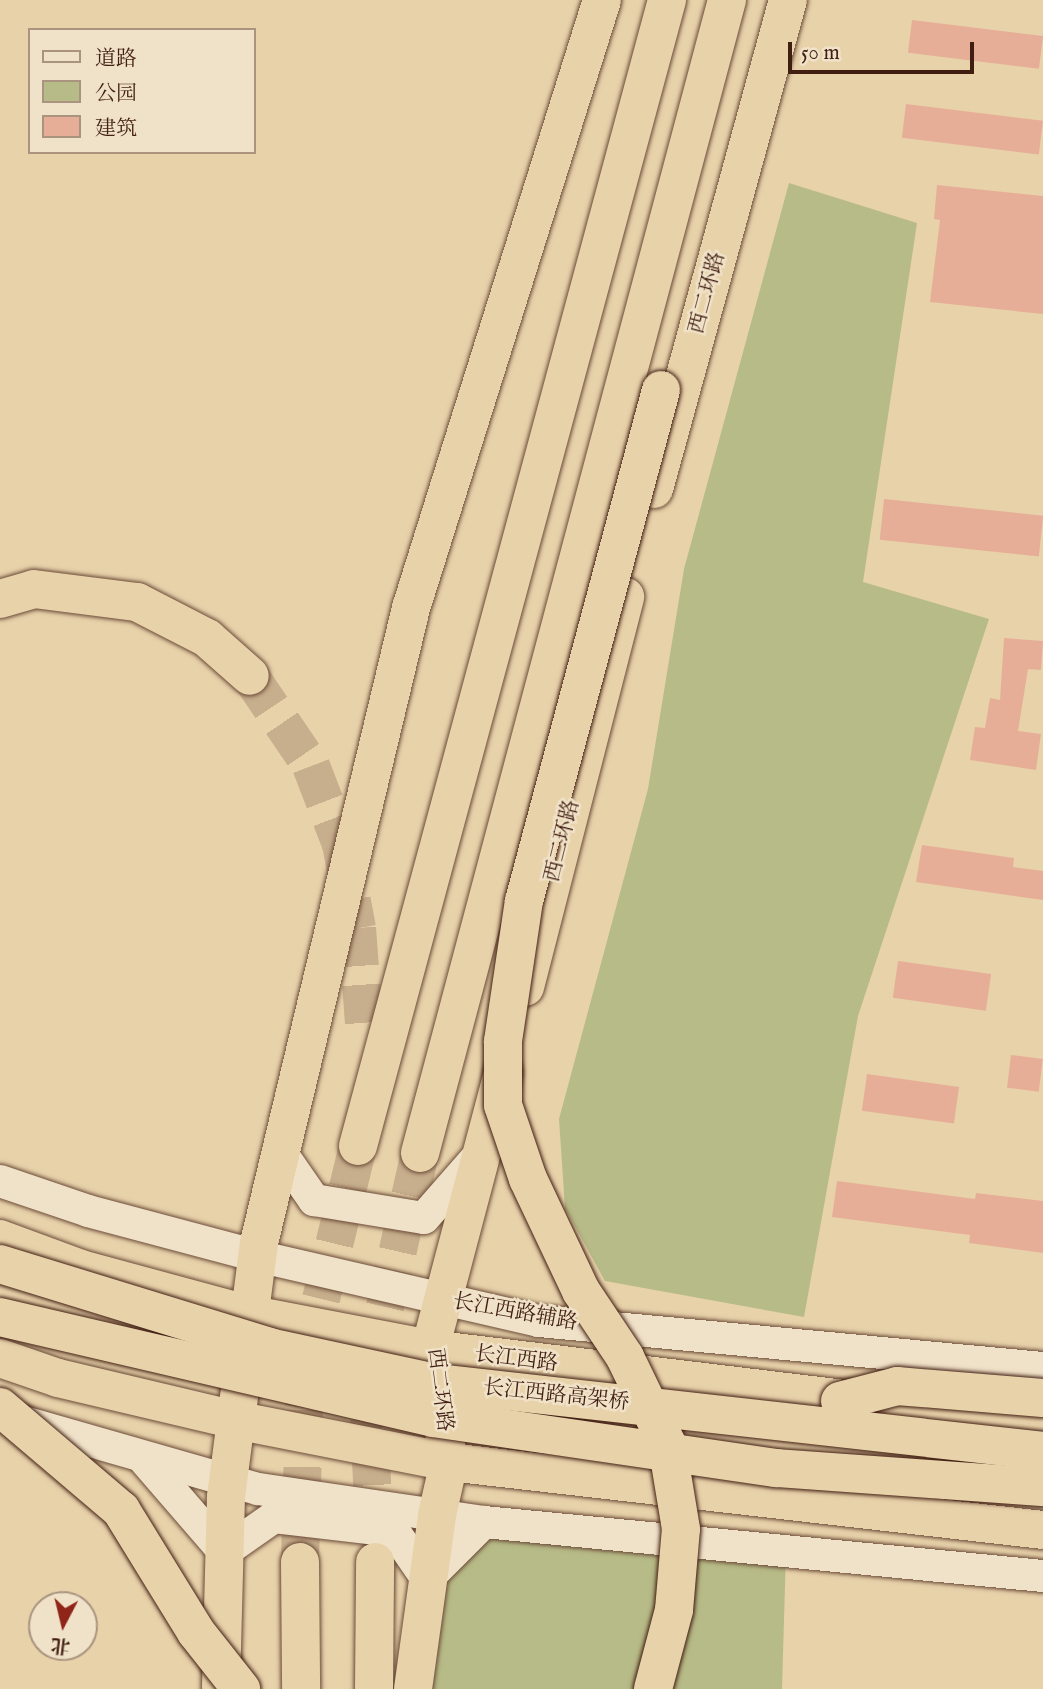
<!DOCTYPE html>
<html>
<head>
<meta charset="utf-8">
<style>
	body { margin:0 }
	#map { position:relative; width:1043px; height:1689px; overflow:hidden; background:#e8d2aa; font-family:"IM FELL English","Noto Serif SC",serif }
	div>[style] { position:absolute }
	.green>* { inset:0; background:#b7bb87 }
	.building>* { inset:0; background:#e7ae97; transform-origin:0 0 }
	.highway-tunnel>* { height:38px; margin-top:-19px; transform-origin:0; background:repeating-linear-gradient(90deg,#c7ae8c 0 38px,transparent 0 57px) }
	.roads { filter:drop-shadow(0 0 2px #6b4b38) drop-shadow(0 0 2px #6b4b38) }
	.minor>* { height:32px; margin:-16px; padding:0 16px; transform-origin:16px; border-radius:16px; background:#f0e2c8 }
	.highway>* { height:38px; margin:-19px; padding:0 19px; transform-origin:19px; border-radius:19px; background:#e8d2aa }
	.bridges { filter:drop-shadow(0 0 2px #411e12) drop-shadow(0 0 2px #411e12) }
	.highway-bridge>* { height:38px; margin:-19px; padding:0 19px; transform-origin:19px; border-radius:19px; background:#e8d2aa }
	span { translate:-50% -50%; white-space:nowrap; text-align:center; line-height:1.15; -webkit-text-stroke:5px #f0e2c8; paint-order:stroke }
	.street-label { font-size:21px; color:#411e12 }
	.legend { position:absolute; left:28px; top:28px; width:228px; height:126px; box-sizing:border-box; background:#f0e2c8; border:2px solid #aa947f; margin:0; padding:9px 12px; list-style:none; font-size:21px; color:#411e12 }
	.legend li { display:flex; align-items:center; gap:14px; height:35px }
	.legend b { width:35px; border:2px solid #aa947f }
	.north { position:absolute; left:28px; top:1591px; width:70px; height:70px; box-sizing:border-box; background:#f0e2c8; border:2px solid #aa947f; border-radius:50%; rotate:187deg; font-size:19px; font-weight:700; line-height:28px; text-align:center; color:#411e12 }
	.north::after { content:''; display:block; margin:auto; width:24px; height:32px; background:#8f2418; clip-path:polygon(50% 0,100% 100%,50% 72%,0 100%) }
	.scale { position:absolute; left:788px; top:42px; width:186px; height:32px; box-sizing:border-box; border:4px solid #411e12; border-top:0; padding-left:9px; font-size:21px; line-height:24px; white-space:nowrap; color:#411e12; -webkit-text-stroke:5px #f0e2c8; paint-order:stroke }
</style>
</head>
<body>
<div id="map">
	<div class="green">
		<div style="clip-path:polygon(789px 183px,917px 223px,863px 582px,989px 619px,858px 1016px,804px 1317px,605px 1281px,565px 1208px,559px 1119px,648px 789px,684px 569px)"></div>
		<div style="clip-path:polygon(484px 1522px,786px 1551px,782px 1689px,413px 1689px,427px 1579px)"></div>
	</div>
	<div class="building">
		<div style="left:912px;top:20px;width:132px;height:33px;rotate:7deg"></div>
		<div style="left:906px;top:104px;width:138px;height:34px;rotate:7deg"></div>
		<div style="clip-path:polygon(937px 185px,1043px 196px,1043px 314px,930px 302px,940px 220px,934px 219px)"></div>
		<div style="left:884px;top:499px;width:160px;height:41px;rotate:6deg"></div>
		<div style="clip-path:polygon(1004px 638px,1043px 641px,1041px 670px,1028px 669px,1018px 731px,1041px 734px,1036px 770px,970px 760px,975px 727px,985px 728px,990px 698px,1000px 700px)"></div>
		<div style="clip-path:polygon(922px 845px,1014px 858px,1013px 867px,1043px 871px,1043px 900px,916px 882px)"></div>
		<div style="left:898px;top:961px;width:94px;height:37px;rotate:8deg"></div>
		<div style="left:1011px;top:1055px;width:32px;height:33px;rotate:7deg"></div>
		<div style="left:867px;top:1074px;width:93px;height:37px;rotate:8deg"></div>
		<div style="clip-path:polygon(837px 1181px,975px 1199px,976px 1193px,1043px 1201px,1043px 1253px,969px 1243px,970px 1235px,832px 1217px)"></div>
	</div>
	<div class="highway-tunnel">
		<div style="left:250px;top:676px;width:109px;rotate:55.9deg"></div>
		<div style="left:311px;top:766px;width:84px;rotate:69deg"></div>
		<div style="left:341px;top:844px;width:86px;rotate:79.2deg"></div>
		<div style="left:357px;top:928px;width:110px;rotate:85.8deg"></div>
		<div style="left:375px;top:1542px;width:123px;rotate:-92.8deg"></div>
		<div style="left:369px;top:1419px;width:113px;rotate:-81.9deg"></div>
		<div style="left:385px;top:1307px;width:158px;rotate:-77.2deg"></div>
		<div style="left:300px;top:1562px;width:154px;rotate:-88.5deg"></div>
		<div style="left:304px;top:1408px;width:110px;rotate:-81.1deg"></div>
		<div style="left:321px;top:1299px;width:157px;rotate:-76.4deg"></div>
	</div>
	<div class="roads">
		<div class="minor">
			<div style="left:280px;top:1151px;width:60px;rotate:55.2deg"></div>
			<div style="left:314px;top:1200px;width:111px;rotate:9.3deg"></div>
			<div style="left:424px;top:1218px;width:85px;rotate:-48.8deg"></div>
			<div style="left:0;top:1181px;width:93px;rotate:18.8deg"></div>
			<div style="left:88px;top:1211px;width:175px;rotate:14.9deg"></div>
			<div style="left:257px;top:1256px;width:289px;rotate:13deg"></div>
			<div style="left:539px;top:1321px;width:506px;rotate:5.33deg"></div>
			<div style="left:24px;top:1422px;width:243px;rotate:16deg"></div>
			<div style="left:258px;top:1489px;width:228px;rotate:8.3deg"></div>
			<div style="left:484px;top:1522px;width:562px;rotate:5.52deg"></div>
			<div style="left:143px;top:1458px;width:124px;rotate:49.2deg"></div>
			<div style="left:224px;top:1552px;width:61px;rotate:-35deg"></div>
			<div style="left:274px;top:1517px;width:121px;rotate:6.7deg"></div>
			<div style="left:394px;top:1531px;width:58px;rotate:55.5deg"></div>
			<div style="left:427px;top:1579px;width:81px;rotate:-45deg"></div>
		</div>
		<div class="highway">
			<div style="left:654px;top:489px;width:507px;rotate:-74.68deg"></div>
			<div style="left:0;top:599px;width:35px;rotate:-16deg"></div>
			<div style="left:34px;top:589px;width:104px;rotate:7.2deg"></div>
			<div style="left:137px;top:602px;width:79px;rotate:27.2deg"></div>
			<div style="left:207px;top:638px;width:57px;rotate:41.5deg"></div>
			<div style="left:525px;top:987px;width:403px;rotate:-75.6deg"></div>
			<div style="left:358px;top:1146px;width:1187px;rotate:-74.91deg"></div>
			<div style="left:420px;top:1153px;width:1193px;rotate:-75.09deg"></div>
			<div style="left:0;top:1239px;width:86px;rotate:20.3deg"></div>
			<div style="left:81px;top:1269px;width:172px;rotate:15.2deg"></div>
			<div style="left:247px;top:1314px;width:186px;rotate:10.8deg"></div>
			<div style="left:430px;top:1349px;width:617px;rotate:6.88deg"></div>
			<div style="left:0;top:1358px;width:61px;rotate:19deg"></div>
			<div style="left:58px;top:1378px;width:182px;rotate:13.3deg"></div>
			<div style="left:235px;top:1420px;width:218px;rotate:11.1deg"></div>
			<div style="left:449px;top:1462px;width:598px;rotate:6.53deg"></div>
			<div style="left:300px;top:1562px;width:127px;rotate:89.5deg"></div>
			<div style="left:221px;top:1687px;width:190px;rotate:-88.5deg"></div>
			<div style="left:226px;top:1497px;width:256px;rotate:-82.6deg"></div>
			<div style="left:259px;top:1243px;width:653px;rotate:-76.54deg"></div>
			<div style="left:411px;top:608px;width:637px;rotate:-72.56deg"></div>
			<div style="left:374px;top:1689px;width:127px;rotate:-89.5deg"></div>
			<div style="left:413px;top:1689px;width:176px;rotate:-82.1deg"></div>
			<div style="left:437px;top:1515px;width:54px;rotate:-77.2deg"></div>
			<div style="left:449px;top:1462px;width:115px;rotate:-99.5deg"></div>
			<div style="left:430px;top:1349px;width:286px;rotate:-75.2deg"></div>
		</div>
	</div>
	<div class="bridges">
		<div class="highway-bridge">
			<div style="left:0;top:1264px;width:282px;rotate:17.1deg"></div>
			<div style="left:269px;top:1347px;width:171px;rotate:12.2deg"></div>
			<div style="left:436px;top:1383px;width:611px;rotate:6.39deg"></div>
			<div style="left:0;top:1317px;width:445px;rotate:13.1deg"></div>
			<div style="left:433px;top:1418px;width:347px;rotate:8.3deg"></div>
			<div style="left:776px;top:1468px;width:268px;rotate:4.1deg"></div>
			<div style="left:840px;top:1401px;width:59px;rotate:-14.7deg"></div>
			<div style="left:897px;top:1386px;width:146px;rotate:4.7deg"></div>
			<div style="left:0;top:1407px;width:159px;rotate:40.4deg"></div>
			<div style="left:121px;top:1510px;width:143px;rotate:58.4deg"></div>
			<div style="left:196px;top:1632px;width:73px;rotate:51.7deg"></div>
			<div style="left:653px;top:1689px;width:82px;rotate:-75.1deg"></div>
			<div style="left:674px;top:1610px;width:81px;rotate:-85.1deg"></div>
			<div style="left:681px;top:1529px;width:86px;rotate:-99.4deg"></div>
			<div style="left:667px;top:1444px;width:97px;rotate:-115.8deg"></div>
			<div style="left:625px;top:1357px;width:79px;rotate:-123.7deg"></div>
			<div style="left:581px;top:1291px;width:124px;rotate:-115.3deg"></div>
			<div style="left:528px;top:1179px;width:78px;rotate:-108.7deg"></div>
			<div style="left:503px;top:1105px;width:64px;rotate:-90deg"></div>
			<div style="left:503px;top:1041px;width:142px;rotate:-81.5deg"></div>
			<div style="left:524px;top:901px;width:529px;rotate:-74.99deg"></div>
		</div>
	</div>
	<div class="street-label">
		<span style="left:708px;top:293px;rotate:-75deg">西二环路</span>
		<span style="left:563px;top:841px;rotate:-76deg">西二环路</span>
		<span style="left:515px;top:1313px;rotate:10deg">长江西路辅路</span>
		<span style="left:516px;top:1360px;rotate:7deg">长江西路</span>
		<span style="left:439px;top:1390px;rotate:83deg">西二环路</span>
		<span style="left:556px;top:1396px;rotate:6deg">长江西路高架桥</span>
	</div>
	<ul class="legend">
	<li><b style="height:9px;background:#f0e2c8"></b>道路</li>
	<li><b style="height:19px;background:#b7bb87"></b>公园</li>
	<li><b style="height:19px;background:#e7ae97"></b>建筑</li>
	</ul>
	<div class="north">北</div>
	<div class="scale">50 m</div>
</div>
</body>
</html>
